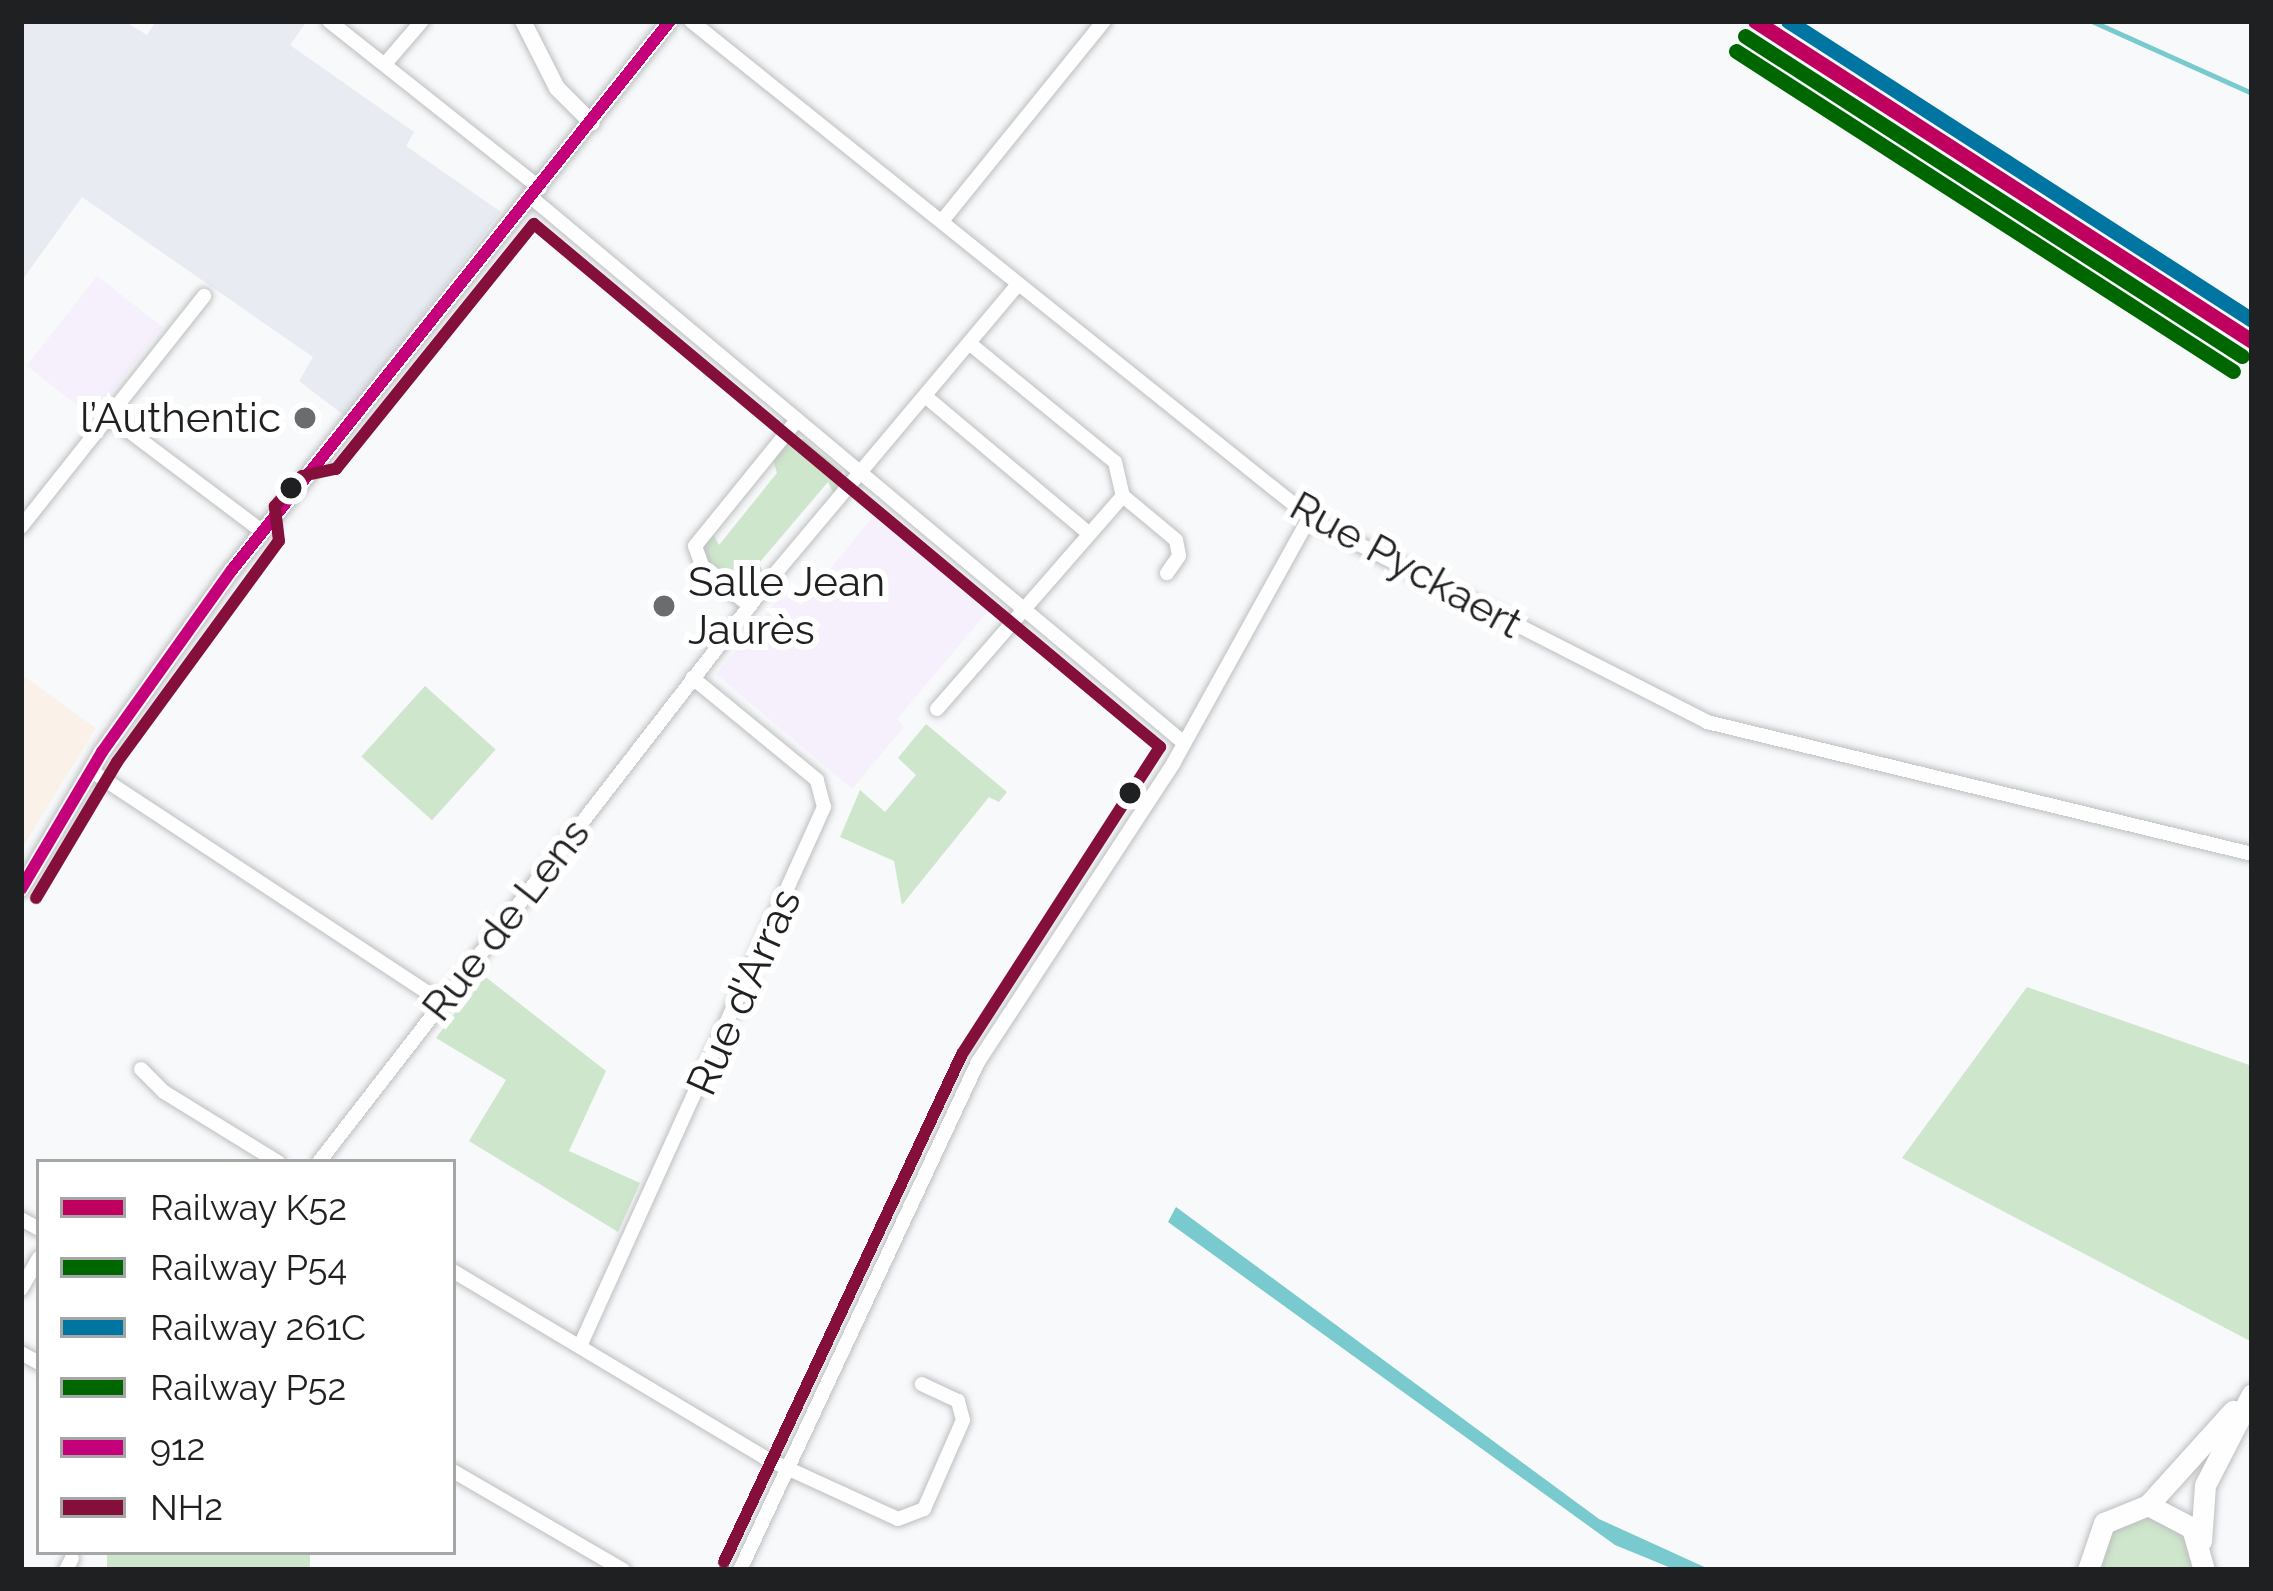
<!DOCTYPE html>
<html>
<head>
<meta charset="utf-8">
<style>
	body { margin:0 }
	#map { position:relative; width:2273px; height:1591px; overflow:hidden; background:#f7f9fb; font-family:Raleway,sans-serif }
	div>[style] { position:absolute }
	.commercial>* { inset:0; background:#faf2e8 }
	.built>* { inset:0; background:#e8ecf2 }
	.education>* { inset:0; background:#f6f0fd; transform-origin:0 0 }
	.green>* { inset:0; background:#cee6cb; transform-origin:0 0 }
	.water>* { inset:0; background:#79cace }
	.stream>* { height:4.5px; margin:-2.25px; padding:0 2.25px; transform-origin:2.25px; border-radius:2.25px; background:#79cace }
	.roads { filter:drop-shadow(0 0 3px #bdbfc0) drop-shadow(0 0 3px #bdbfc0) }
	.minor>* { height:14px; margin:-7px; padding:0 7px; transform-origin:7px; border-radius:7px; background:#fefefe }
	.tertiary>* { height:16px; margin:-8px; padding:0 8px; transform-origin:8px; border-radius:8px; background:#fefefe }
	.secondary>* { height:21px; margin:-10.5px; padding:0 10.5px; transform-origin:10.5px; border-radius:10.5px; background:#fefefe }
	.bus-1>* { height:12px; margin:-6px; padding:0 6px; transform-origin:6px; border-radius:6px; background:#c5007b }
	.bus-2>* { height:12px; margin:-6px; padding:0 6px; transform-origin:6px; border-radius:6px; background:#830f3a }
	.rail-1>* { height:15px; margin:-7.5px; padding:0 7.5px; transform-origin:7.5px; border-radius:7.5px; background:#bf005f }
	.rail-2>* { height:15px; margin:-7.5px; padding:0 7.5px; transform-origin:7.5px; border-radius:7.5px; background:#060 }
	.rail-3>* { height:15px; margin:-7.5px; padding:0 7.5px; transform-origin:7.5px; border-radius:7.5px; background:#0075a1 }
	.rail-4>* { height:15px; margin:-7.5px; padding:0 7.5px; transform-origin:7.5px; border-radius:7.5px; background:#060 }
	.dots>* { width:33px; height:33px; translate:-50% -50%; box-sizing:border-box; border:6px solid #fff; border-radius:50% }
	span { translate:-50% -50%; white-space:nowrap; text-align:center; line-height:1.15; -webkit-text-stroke:12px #fff; paint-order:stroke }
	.poi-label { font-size:42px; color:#1f2021 }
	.right { translate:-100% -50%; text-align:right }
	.left { translate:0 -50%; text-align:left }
	.street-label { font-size:42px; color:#1f2021 }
	.frame { position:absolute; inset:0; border:24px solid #1f2021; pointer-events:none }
	.legend { position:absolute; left:36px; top:1159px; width:420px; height:396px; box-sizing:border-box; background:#fff; border:3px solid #a5a6a6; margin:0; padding:15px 21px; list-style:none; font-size:36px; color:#1f2021 }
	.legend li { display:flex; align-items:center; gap:24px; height:60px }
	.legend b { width:60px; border:3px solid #a5a6a6 }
</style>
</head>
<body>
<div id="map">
	<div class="commercial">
		<div style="clip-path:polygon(21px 674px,96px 728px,21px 850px)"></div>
	</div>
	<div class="built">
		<div style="clip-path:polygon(21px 21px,124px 21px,147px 35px,156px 21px,307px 21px,290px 45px,414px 132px,406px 146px,501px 212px,345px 416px,299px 381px,313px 357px,82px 197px,21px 282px)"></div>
	</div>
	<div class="education">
		<div style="left:97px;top:276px;width:83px;height:114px;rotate:38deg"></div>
		<div style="clip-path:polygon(875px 514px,989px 610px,897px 719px,904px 727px,852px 789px,716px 674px,785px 591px,801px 605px)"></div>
	</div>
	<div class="green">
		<div style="clip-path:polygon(804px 439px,842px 471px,842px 484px,834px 494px,828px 482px,759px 563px,765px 576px,755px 588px,740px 589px,703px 557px,702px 544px,712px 532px,719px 545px,777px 473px,773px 460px,790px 440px)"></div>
		<div style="left:425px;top:686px;width:95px;height:95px;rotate:42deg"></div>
		<div style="clip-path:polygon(926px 724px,1007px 792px,999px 802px,989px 797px,902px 905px,894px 861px,840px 837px,860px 790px,885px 812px,916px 775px,898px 758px)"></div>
		<div style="clip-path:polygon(483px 975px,606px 1071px,569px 1151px,640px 1183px,618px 1232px,469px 1141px,506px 1080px,436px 1038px)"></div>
		<div style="clip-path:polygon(2027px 987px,2252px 1066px,2252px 1342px,1902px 1158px)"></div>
		<div style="clip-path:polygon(2149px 1515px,2182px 1530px,2195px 1570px,2099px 1570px,2110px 1533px)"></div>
		<div style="left:107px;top:1552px;width:203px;height:20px"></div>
	</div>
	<div class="water">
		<div style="clip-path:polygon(1176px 1207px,1599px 1519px,1711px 1570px,1676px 1570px,1615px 1545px,1168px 1222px)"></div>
	</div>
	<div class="stream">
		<div style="left:2092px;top:21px;width:175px;rotate:24.2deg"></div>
	</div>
	<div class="roads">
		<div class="minor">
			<div style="left:329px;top:21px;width:269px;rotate:38.4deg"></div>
			<div style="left:691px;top:21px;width:802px;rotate:38.73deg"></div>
			<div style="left:1317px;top:523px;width:438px;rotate:27deg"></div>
			<div style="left:1707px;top:722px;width:561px;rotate:13.61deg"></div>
			<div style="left:385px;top:64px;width:57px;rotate:-49.3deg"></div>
			<div style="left:532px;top:198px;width:850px;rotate:39.89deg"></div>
			<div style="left:942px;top:221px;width:257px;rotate:-51deg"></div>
			<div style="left:969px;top:343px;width:188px;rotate:39.2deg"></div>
			<div style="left:1115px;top:462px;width:35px;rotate:77deg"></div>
			<div style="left:1123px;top:496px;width:69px;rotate:39.7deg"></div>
			<div style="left:1176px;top:540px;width:16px;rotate:79deg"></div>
			<div style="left:1179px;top:556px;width:21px;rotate:125deg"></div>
			<div style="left:925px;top:396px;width:212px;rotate:40deg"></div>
			<div style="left:109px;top:416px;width:193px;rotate:37deg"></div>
			<div style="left:21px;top:527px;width:295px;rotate:-51.6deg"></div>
			<div style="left:750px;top:606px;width:60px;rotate:-141deg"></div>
			<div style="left:703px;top:568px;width:23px;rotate:-110deg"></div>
			<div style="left:695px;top:546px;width:162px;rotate:-51deg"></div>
			<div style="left:937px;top:709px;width:283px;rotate:-48.9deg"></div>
			<div style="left:90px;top:770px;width:422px;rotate:33.4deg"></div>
			<div style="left:141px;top:1069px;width:33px;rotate:45deg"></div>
			<div style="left:164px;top:1092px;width:134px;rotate:31.6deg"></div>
			<div style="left:319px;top:1162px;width:735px;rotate:-52.24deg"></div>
			<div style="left:769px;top:581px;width:388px;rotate:-50deg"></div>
			<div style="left:21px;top:1219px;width:21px;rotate:29deg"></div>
			<div style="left:453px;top:1271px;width:364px;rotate:30.9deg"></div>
			<div style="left:765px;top:1458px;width:146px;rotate:24.6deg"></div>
			<div style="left:898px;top:1519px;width:28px;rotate:-21deg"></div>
			<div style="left:924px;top:1509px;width:97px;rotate:-66.3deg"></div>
			<div style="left:963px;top:1420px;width:20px;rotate:-105deg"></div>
			<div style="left:958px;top:1401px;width:40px;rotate:-155deg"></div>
			<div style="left:21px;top:1289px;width:36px;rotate:-60deg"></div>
			<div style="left:580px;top:1346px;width:592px;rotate:-65.64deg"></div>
			<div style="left:824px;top:807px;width:28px;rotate:-105deg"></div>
			<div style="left:817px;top:780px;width:161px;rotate:-140.6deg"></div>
			<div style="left:21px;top:1353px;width:21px;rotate:29deg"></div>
			<div style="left:453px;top:1471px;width:197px;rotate:30.2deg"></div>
			<div style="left:66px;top:1570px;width:13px;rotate:-63deg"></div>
			<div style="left:740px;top:1570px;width:561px;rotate:-64.9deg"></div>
			<div style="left:978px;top:1062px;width:358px;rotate:-56.8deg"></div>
			<div style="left:1174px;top:762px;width:279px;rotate:-61deg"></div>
		</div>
		<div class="tertiary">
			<div style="left:523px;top:21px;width:75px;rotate:63.1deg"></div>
			<div style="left:557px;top:88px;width:49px;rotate:45deg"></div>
			<div style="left:21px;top:889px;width:159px;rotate:-59.4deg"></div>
			<div style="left:102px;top:752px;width:224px;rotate:-54.5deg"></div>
			<div style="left:232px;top:570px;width:702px;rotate:-51.42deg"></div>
		</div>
		<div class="secondary">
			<div style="left:2148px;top:1505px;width:127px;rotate:-47.9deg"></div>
			<div style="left:2201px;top:1541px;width:56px;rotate:-85.9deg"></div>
			<div style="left:2205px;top:1485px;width:102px;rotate:-62.7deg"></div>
			<div style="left:2088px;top:1570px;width:50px;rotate:-71.2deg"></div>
			<div style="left:2104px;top:1523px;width:48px;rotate:-22.2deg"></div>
			<div style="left:2148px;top:1505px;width:50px;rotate:27.6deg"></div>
			<div style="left:2192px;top:1528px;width:44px;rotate:74.1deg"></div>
		</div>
	</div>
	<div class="bus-1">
		<div style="left:21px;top:889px;width:159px;rotate:-59.4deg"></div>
		<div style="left:102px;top:752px;width:224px;rotate:-54.5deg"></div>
		<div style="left:232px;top:570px;width:702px;rotate:-51.42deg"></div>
	</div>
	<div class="bus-2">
		<div style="left:36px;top:898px;width:158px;rotate:-59.2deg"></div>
		<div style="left:117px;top:762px;width:274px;rotate:-53.8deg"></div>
		<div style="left:279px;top:541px;width:35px;rotate:-97deg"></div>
		<div style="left:275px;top:506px;width:40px;rotate:-48deg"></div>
		<div style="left:302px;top:476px;width:35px;rotate:-12deg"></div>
		<div style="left:336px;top:469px;width:315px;rotate:-51.1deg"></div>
		<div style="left:534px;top:224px;width:816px;rotate:39.88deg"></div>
		<div style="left:1160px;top:747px;width:365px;rotate:122.8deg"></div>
		<div style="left:962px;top:1054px;width:561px;rotate:115.1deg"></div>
	</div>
	<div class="rail-1">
		<div style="left:1755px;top:21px;width:591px;rotate:32.78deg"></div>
	</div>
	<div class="rail-2">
		<div style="left:1745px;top:36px;width:591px;rotate:32.78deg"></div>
	</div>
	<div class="rail-3">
		<div style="left:1788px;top:21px;width:552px;rotate:32.8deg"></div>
	</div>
	<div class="rail-4">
		<div style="left:1736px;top:51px;width:591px;rotate:32.78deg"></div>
	</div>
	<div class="dots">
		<div style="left:305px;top:418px;background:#6b6c6d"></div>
		<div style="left:291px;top:488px;background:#1f2021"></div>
		<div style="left:664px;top:606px;background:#6b6c6d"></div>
		<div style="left:1130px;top:793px;background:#1f2021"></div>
	</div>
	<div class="poi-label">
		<span class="right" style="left:281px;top:418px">l’Authentic</span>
		<span class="left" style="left:688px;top:606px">Salle Jean<br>Jaurès</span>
	</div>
	<div class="street-label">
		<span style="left:1406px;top:565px;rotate:29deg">Rue Pyckaert</span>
		<span style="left:506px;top:920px;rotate:-52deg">Rue de Lens</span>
		<span style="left:744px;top:992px;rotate:-66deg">Rue d'Arras</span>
	</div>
	<div class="frame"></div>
	<ul class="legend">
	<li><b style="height:15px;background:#bf005f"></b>Railway K52</li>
	<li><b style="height:15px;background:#060"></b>Railway P54</li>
	<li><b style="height:15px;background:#0075a1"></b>Railway 261C</li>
	<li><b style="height:15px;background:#060"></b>Railway P52</li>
	<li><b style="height:15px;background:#c5007b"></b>912</li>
	<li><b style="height:15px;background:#830f3a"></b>NH2</li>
	</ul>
</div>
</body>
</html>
